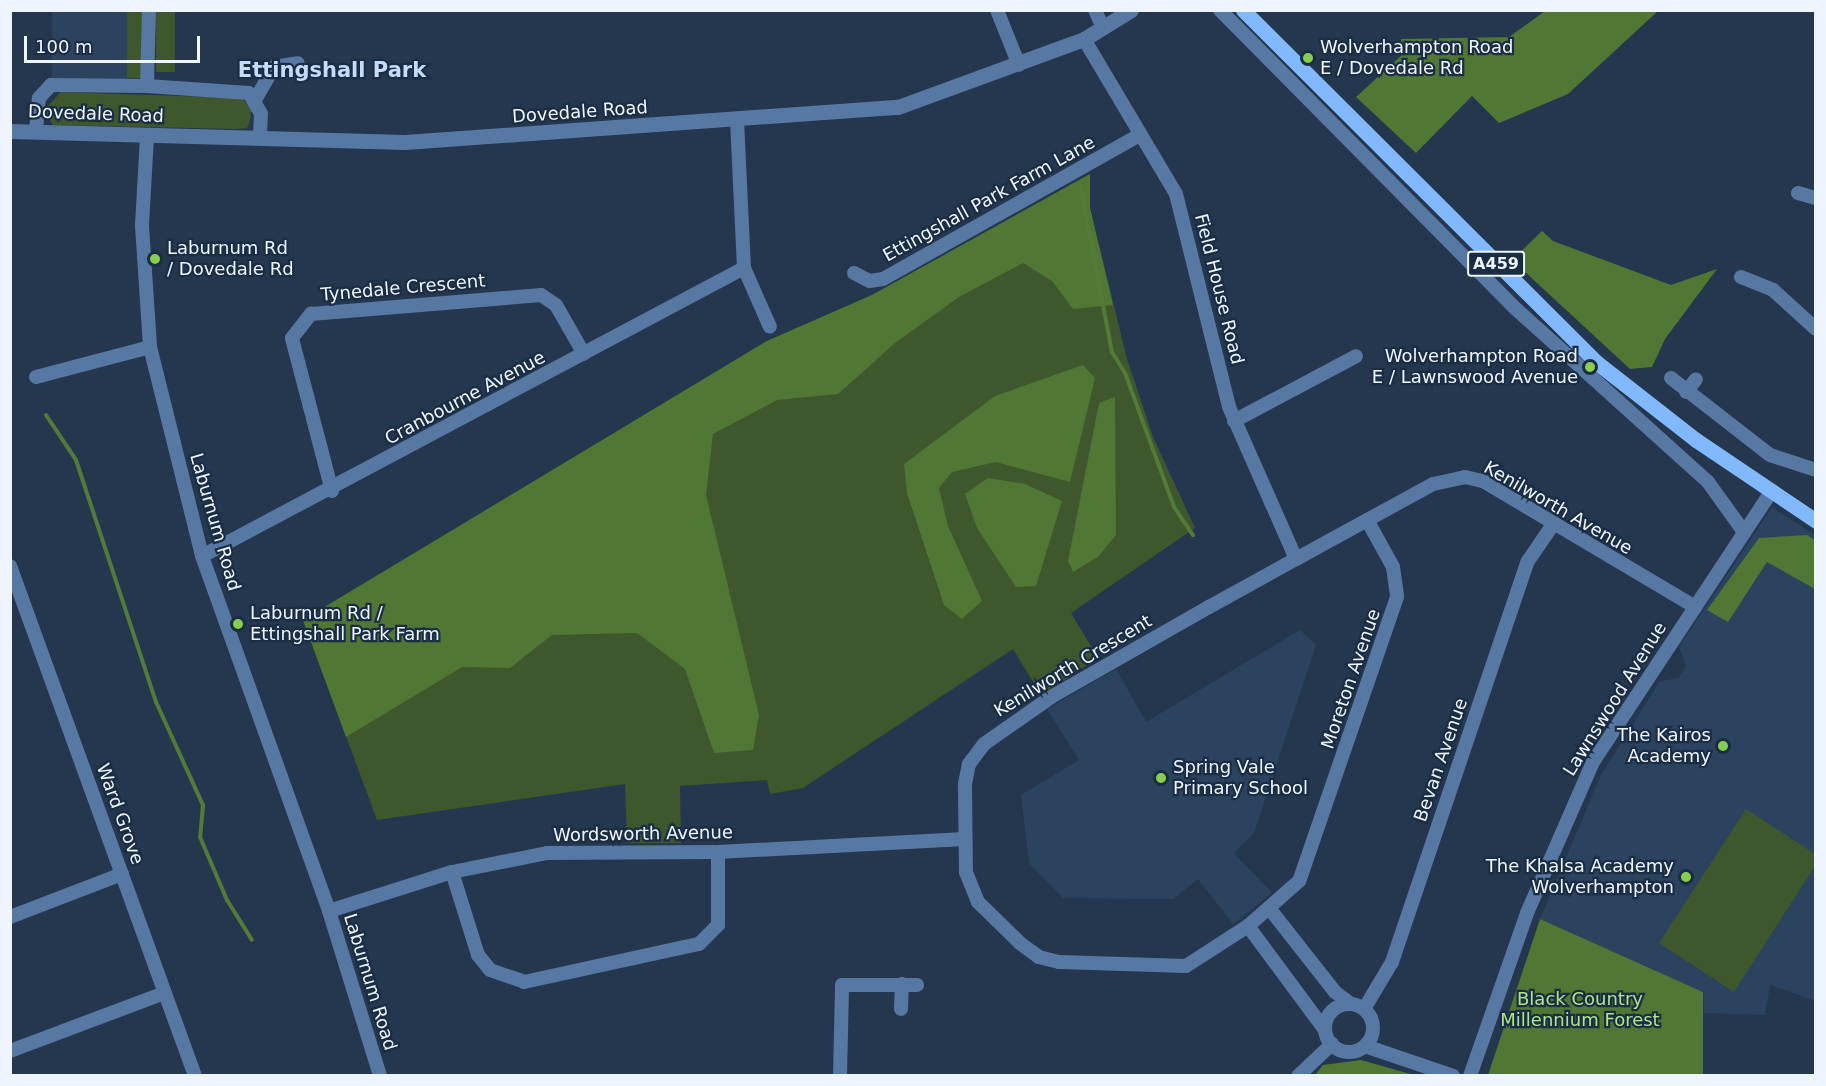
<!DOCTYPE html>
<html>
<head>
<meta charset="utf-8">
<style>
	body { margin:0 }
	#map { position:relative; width:1826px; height:1086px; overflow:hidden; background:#24374f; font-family:"DejaVu Sans",sans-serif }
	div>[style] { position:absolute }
	.built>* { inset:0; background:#2b435f; transform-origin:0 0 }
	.green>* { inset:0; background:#3e572d; transform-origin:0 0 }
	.forest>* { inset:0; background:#507734 }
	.stream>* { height:4px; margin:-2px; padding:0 2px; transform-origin:2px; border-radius:2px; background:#537a37 }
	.minor>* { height:14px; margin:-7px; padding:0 7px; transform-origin:7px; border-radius:7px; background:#5778a2 }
	.minor>.ring { margin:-7px; padding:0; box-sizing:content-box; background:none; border:14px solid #5778a2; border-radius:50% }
	.tertiary>* { height:15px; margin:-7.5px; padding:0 7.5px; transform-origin:7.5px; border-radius:7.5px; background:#5778a2 }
	.primary>* { height:15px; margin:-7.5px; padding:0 7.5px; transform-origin:7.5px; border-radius:7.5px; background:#82b9fc }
	.dots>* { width:16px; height:16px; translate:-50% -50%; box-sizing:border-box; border:3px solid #1a2d44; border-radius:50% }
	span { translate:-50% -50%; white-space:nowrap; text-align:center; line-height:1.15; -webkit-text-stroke:4.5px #1a2d44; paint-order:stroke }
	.shield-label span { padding:2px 4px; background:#1a2d44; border:2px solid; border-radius:4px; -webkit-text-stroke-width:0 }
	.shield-label { font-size:16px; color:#eef5fe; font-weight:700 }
	.poi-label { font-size:18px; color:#eef5fe }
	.left { translate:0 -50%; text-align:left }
	.right { translate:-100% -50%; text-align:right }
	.street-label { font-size:18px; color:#eef5fe }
	.park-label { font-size:18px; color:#ade587 }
	.quarter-label { font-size:21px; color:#c4dbf9; font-weight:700 }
	.frame { position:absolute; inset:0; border:12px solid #eef5fe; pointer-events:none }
	.scale { position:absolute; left:24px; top:36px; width:176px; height:27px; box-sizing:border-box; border:3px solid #eef5fe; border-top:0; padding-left:8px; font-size:18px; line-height:21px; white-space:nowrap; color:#eef5fe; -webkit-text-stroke:4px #1a2d44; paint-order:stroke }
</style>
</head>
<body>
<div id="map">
	<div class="built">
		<div style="left:52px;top:11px;width:75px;height:68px"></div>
		<div style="clip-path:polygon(1772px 507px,1815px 535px,1815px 1001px,1770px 985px,1765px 1015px,1704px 1013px,1703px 992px,1540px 919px,1601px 775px,1660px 681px,1679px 678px,1686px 666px,1679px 647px)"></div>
		<div style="clip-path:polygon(1300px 630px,1316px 645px,1254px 833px,1234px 853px,1272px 893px,1233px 924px,1198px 879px,1173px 899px,1063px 898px,1029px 863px,1021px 795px,1079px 760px,1047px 709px,1116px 669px,1146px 722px)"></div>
	</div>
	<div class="green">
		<div style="left:127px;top:11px;width:18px;height:67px"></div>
		<div style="left:156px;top:11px;width:19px;height:61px"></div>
		<div style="clip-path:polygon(61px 92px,241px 98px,252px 108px,250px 121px,247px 128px,235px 129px,53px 125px,44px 110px)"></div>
		<div style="clip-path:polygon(1090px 174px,1090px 208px,1127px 359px,1153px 437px,1195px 528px,1071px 613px,1098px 658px,1041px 695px,1013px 649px,803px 788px,770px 794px,767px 780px,680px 786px,681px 843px,627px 843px,625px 784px,377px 820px,303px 620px,767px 341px,872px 295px)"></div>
		<div style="clip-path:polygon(1746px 809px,1815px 854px,1815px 866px,1734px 992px,1659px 943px)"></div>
	</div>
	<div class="forest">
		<div style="clip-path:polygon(1545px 11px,1658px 11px,1568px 94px,1499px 123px,1472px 96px,1416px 153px,1356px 97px,1402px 55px,1401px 39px,1509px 37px)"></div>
		<div style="clip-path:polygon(1090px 174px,1090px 208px,1113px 305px,1073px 309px,1052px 281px,1023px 263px,959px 297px,895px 343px,838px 394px,777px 400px,713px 434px,706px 495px,759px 715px,753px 750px,714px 753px,685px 669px,637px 633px,552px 635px,510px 668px,462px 667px,346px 737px,303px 620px,767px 341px,872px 295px)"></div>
		<div style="clip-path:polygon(1542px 231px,1553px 241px,1671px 285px,1717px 269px,1665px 339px,1652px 367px,1630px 369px,1512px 260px)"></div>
		<div style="clip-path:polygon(1083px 365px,1095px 378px,1070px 482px,996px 462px,952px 472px,939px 488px,948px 526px,982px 601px,962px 619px,944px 605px,907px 493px,904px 464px,995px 396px)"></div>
		<div style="clip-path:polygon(1115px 397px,1116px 535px,1098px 557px,1073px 572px,1068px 561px,1099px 403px)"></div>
		<div style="clip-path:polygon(988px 478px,1025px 484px,1062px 501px,1036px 586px,1016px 587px,977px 528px,965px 494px)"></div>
		<div style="clip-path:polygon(1807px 535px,1815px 540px,1815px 589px,1767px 562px,1728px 622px,1707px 610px,1759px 538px)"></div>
		<div style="clip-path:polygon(1540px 919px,1703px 992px,1703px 1075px,1488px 1075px)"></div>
		<div style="clip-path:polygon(1361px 1060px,1414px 1075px,1315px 1075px,1323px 1065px)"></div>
	</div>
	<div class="stream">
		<div style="left:1080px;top:183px;width:172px;rotate:79.3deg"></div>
		<div style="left:1112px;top:352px;width:25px;rotate:58deg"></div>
		<div style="left:1125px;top:373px;width:143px;rotate:69.9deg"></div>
		<div style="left:1174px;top:507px;width:34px;rotate:56deg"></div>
		<div style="left:46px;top:415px;width:54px;rotate:56.3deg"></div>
		<div style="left:76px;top:460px;width:255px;rotate:71.7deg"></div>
		<div style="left:156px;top:702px;width:113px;rotate:65.5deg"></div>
		<div style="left:203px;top:805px;width:32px;rotate:95deg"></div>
		<div style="left:200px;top:837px;width:69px;rotate:66.8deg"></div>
		<div style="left:227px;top:900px;width:47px;rotate:58deg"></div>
	</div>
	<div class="minor">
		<div style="left:997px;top:10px;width:59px;rotate:68.2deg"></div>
		<div style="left:1095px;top:10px;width:20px;rotate:66deg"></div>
		<div style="left:1220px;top:10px;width:421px;rotate:45.3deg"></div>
		<div style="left:1516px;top:309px;width:258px;rotate:42deg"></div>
		<div style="left:1708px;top:482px;width:62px;rotate:54.2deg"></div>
		<div style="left:1084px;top:39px;width:180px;rotate:59.3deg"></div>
		<div style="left:1176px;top:194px;width:219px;rotate:76deg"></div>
		<div style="left:1229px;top:407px;width:166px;rotate:66.2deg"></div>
		<div style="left:147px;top:86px;width:76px;rotate:-88.5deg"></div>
		<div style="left:255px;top:100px;width:38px;rotate:-60deg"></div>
		<div style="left:274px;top:67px;width:24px;rotate:-9deg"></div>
		<div style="left:737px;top:120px;width:148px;rotate:87.3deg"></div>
		<div style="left:744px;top:268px;width:64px;rotate:66.2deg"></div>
		<div style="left:36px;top:131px;width:33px;rotate:-85deg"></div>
		<div style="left:39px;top:98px;width:18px;rotate:-47deg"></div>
		<div style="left:51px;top:85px;width:96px;rotate:0.6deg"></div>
		<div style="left:147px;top:86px;width:102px;rotate:3.9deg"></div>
		<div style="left:249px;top:93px;width:24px;rotate:60deg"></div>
		<div style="left:261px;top:114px;width:22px;rotate:93deg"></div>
		<div style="left:147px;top:136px;width:90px;rotate:93.2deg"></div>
		<div style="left:142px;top:226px;width:121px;rotate:86.2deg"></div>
		<div style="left:150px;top:347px;width:215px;rotate:76deg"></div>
		<div style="left:202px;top:556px;width:377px;rotate:70.3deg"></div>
		<div style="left:329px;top:911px;width:173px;rotate:72.8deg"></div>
		<div style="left:1798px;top:193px;width:19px;rotate:16deg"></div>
		<div style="left:854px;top:273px;width:18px;rotate:27deg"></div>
		<div style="left:870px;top:281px;width:13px;rotate:-9deg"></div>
		<div style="left:883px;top:279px;width:295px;rotate:-29.3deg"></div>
		<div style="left:1741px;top:277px;width:35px;rotate:22deg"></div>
		<div style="left:1773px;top:290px;width:58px;rotate:42.2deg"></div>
		<div style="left:36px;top:377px;width:118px;rotate:-14.7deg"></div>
		<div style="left:1671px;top:378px;width:125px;rotate:37.9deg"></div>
		<div style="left:1770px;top:455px;width:48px;rotate:18.1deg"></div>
		<div style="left:1686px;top:392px;width:16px;rotate:-52deg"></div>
		<div style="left:1234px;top:421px;width:138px;rotate:-28deg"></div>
		<div style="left:332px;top:491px;width:158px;rotate:-104.7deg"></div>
		<div style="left:292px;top:338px;width:31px;rotate:-52deg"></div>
		<div style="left:311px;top:314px;width:231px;rotate:-4.7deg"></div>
		<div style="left:541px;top:295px;width:18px;rotate:34deg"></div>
		<div style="left:556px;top:305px;width:56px;rotate:60.3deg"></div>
		<div style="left:1367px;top:520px;width:54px;rotate:61deg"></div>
		<div style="left:1393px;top:567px;width:30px;rotate:82deg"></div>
		<div style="left:1397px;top:597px;width:300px;rotate:109deg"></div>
		<div style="left:1299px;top:881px;width:68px;rotate:138.6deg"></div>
		<div style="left:1248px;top:926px;width:74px;rotate:147.2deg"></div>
		<div style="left:1186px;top:966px;width:127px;rotate:-178.2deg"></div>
		<div style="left:1059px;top:962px;width:21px;rotate:-166deg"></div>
		<div style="left:1039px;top:957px;width:24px;rotate:-144deg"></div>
		<div style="left:1020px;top:943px;width:59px;rotate:-135.7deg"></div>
		<div style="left:978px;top:902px;width:32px;rotate:-112deg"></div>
		<div style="left:966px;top:872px;width:88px;rotate:-90.7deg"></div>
		<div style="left:965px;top:784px;width:20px;rotate:-79deg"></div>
		<div style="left:969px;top:764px;width:25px;rotate:-53deg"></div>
		<div style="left:984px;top:744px;width:82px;rotate:-35deg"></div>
		<div style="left:1051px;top:697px;width:182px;rotate:-29.7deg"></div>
		<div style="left:1209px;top:607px;width:99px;rotate:-28.9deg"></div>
		<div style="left:1296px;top:559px;width:156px;rotate:-28.7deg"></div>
		<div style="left:1433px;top:484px;width:33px;rotate:-12deg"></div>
		<div style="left:1465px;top:477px;width:18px;rotate:13deg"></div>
		<div style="left:1483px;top:481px;width:247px;rotate:30.7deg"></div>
		<div style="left:202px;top:556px;width:614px;rotate:-27.98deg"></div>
		<div style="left:10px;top:566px;width:543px;rotate:70.06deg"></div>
		<div style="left:452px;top:872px;width:87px;rotate:72.6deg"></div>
		<div style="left:478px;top:955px;width:19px;rotate:51deg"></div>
		<div style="left:490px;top:970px;width:36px;rotate:19deg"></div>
		<div style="left:524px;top:982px;width:179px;rotate:-12.3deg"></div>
		<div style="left:699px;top:944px;width:27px;rotate:-45deg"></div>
		<div style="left:718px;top:925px;width:73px;rotate:-90deg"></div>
		<div style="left:1269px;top:908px;width:107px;rotate:51.8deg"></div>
		<div style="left:1335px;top:992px;width:20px;rotate:37deg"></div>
		<div style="left:329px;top:911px;width:129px;rotate:-17.6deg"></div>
		<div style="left:452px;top:872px;width:97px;rotate:-11.3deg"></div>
		<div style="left:547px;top:853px;width:171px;rotate:-0.3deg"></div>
		<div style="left:718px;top:852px;width:247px;rotate:-3deg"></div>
		<div style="left:10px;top:917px;width:120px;rotate:-21deg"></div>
		<div style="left:1248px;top:926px;width:129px;rotate:53.5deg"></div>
		<div class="ring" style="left:1325px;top:1004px;width:34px;height:34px"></div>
		<div style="left:901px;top:1009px;width:25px;rotate:-88deg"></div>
		<div style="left:1364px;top:1009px;width:55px;rotate:-59.2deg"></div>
		<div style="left:1392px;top:962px;width:423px;rotate:-71.3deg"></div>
		<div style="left:1528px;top:561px;width:46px;rotate:-55.6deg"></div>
		<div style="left:1365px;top:1046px;width:93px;rotate:18.8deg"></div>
		<div style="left:10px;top:1051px;width:165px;rotate:-20.6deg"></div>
		<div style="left:840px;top:1076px;width:91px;rotate:-88.7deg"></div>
		<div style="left:842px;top:985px;width:75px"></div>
		<div style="left:1298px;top:1076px;width:47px;rotate:-43.3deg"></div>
		<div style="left:1470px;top:1076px;width:173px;rotate:-70.7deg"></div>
		<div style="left:1527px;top:913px;width:165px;rotate:-66.4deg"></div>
		<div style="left:1593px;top:762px;width:325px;rotate:-56.6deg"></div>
	</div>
	<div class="tertiary">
		<div style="left:10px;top:131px;width:395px;rotate:1.6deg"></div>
		<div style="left:405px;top:142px;width:494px;rotate:-4.1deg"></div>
		<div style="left:898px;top:107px;width:198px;rotate:-20.1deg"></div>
		<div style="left:1084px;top:39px;width:55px;rotate:-31.7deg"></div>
	</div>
	<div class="primary">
		<div style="left:1243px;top:10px;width:499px;rotate:44.9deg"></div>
		<div style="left:1596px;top:362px;width:127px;rotate:38deg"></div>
		<div style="left:1696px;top:440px;width:145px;rotate:34deg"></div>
	</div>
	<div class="dots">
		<div style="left:1308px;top:58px;background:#86cf4c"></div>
		<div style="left:155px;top:259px;background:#86cf4c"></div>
		<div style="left:1590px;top:367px;background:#86cf4c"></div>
		<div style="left:238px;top:624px;background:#86cf4c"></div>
		<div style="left:1723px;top:746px;background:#86cf4c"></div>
		<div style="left:1161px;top:778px;background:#86cf4c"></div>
		<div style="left:1686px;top:877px;background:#86cf4c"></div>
	</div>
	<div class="shield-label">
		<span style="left:1496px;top:264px">A459</span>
	</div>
	<div class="poi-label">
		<span class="left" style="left:1320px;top:58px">Wolverhampton Road<br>E / Dovedale Rd</span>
		<span class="left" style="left:167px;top:259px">Laburnum Rd<br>/ Dovedale Rd</span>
		<span class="right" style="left:1578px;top:367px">Wolverhampton Road<br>E / Lawnswood Avenue</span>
		<span class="left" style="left:250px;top:624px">Laburnum Rd /<br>Ettingshall Park Farm</span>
		<span class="right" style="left:1711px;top:746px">The Kairos<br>Academy</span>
		<span class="left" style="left:1173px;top:778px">Spring Vale<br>Primary School</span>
		<span class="right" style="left:1674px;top:877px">The Khalsa Academy<br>Wolverhampton</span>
	</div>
	<div class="street-label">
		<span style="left:580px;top:112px;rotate:-4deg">Dovedale Road</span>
		<span style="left:96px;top:114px;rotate:2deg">Dovedale Road</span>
		<span style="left:989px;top:199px;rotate:-29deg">Ettingshall Park Farm Lane</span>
		<span style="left:403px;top:288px;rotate:-5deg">Tynedale Crescent</span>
		<span style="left:1219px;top:289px;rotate:76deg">Field House Road</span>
		<span style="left:465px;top:398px;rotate:-28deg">Cranbourne Avenue</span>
		<span style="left:1558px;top:508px;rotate:30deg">Kenilworth Avenue</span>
		<span style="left:215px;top:522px;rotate:74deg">Laburnum Road</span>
		<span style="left:1073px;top:666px;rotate:-31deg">Kenilworth Crescent</span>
		<span style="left:1351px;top:679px;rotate:-71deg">Moreton Avenue</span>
		<span style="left:1615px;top:699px;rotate:-58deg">Lawnswood Avenue</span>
		<span style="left:1441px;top:760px;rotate:-71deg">Bevan Avenue</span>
		<span style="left:120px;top:814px;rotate:70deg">Ward Grove</span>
		<span style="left:643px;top:834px;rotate:-1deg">Wordsworth Avenue</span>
		<span style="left:370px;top:982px;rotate:73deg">Laburnum Road</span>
	</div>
	<div class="park-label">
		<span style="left:1580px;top:1010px">Black Country<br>Millennium Forest</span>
	</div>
	<div class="quarter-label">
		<span style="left:332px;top:70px">Ettingshall Park</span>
	</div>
	<div class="frame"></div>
	<div class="scale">100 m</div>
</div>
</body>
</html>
